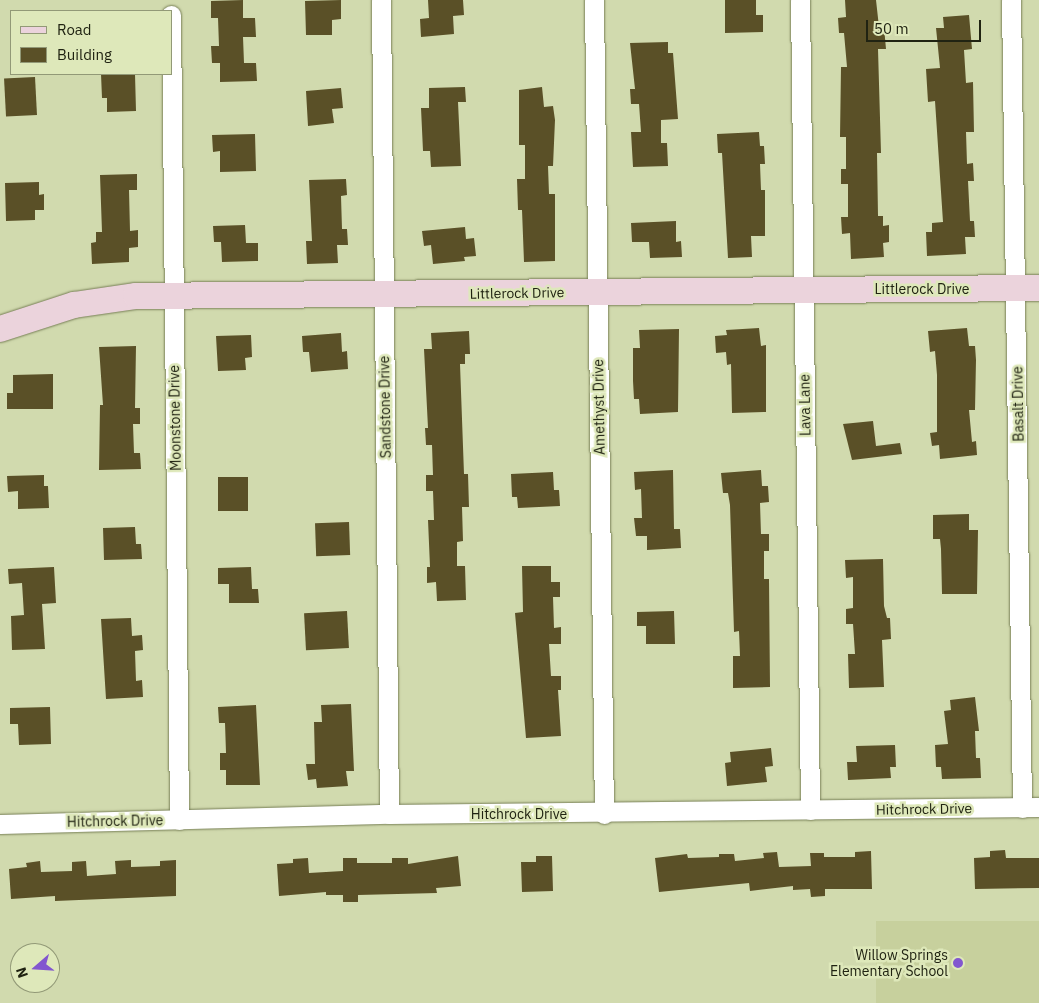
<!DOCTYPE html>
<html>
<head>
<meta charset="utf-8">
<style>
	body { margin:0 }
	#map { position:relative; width:1039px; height:1003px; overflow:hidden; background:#d1daae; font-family:"IBM Plex Sans",sans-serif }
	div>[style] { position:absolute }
	.built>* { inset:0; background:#c7d09d; transform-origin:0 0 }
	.building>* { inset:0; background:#5a5027; transform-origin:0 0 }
	.roads { filter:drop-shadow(0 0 1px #777f56) drop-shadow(0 0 1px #777f56) }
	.street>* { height:19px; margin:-9.5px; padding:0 9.5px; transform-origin:9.5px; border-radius:9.5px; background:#fff }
	.secondary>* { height:26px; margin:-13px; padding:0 13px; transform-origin:13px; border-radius:13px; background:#ebd3dc }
	.dots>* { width:14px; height:14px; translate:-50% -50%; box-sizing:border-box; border:2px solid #dee8ba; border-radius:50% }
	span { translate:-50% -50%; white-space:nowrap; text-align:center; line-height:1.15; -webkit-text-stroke:5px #dee8ba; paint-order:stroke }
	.street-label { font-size:14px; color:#202312 }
	.poi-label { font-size:14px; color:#202312 }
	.right { translate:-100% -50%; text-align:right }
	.legend { position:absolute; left:10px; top:10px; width:162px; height:65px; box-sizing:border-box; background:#dee8ba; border:1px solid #929977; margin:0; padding:6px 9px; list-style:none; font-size:15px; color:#202312 }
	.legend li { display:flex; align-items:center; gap:10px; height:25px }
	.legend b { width:25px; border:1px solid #929977 }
	.north { position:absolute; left:10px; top:943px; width:50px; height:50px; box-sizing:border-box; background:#dee8ba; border:1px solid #929977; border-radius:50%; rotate:251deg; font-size:14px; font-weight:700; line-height:20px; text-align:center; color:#202312 }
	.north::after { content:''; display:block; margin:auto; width:18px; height:22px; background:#8256cf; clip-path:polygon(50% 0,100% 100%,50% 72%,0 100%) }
	.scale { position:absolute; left:866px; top:20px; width:115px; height:22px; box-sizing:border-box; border:2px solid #202312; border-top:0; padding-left:6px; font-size:15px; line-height:18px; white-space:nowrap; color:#202312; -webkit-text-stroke:4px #dee8ba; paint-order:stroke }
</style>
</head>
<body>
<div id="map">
	<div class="built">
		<div style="left:1039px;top:921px;width:82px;height:163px;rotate:90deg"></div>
	</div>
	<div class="building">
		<div style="clip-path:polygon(243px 0,243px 18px,255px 18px,256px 37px,243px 37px,244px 63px,256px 63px,257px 81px,220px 82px,220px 63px,212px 63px,211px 46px,219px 46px,218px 18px,211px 18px,211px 1px)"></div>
		<div style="clip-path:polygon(341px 0,341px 19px,332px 20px,332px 35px,306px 35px,305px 1px)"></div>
		<div style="clip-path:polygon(428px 0,463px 0,464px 15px,453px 16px,454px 34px,421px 37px,420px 19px,429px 18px)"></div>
		<div style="clip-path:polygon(725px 0,756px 0,756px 15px,763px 15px,763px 32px,725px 33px)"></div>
		<div style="clip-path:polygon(845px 0,876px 0,879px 27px,884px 27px,886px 49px,878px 49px,881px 153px,877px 153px,878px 216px,883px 216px,883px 226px,889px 225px,889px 242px,883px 243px,884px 257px,851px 259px,850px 233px,842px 234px,841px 217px,848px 217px,848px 184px,841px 184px,841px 169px,846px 169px,846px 137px,840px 137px,841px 67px,847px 67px,844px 33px,839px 33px,838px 18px,846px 17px)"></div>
		<div style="clip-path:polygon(969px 15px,972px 49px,964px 50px,966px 83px,973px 82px,974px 132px,966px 132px,967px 164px,973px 163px,974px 181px,968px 181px,970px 221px,974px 221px,975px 237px,965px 237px,966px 254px,927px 256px,926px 232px,932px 232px,932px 223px,943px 222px,935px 101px,928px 102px,926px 69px,940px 68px,936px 28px,944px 28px,943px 17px)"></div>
		<div style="clip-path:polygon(668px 42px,668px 53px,673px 53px,678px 119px,661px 120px,661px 143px,667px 143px,668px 166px,633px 167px,631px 132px,641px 132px,639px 104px,631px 104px,630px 89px,635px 89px,630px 43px)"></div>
		<div style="clip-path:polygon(101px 74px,135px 74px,136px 111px,107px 112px,107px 98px,102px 98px)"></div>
		<div style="left:35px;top:77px;width:38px;height:31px;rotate:87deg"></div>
		<div style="clip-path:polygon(465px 87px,466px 102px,458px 102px,461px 166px,431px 167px,430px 151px,423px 151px,421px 108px,429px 108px,429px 88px)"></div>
		<div style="clip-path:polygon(542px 87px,544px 107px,553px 106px,555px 120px,553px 166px,548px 166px,549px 194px,555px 194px,555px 261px,524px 262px,522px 210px,518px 210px,517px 179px,525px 179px,525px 145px,519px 145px,519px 90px)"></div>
		<div style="clip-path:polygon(341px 88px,343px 108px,332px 109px,334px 123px,308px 126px,306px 91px)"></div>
		<div style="clip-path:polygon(759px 132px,760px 146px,764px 146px,765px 164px,760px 164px,761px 190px,765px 190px,765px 236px,751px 236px,752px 257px,728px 258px,722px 153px,718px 153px,717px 134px)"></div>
		<div style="clip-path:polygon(255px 134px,256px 171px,220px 172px,220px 151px,213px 152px,212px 135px)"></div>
		<div style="clip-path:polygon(137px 174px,137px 190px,129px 190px,130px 231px,138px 230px,138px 247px,129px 248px,129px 262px,92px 264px,91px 243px,96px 242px,96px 232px,102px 232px,100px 175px)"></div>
		<div style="clip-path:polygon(346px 179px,347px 195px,341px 196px,342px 229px,347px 229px,348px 245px,337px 245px,338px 263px,307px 264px,306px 241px,312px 241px,309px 180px)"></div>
		<div style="clip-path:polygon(39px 182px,39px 195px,44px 194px,44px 210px,35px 210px,35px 220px,6px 221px,5px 183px)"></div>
		<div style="clip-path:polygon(676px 221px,676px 242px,681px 241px,682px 257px,650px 258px,649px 242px,632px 242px,631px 223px)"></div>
		<div style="clip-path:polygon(245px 225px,246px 243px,258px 243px,258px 261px,222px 262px,221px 242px,214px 242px,213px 226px)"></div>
		<div style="clip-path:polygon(465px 227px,466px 239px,474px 238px,476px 256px,464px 257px,465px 261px,433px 264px,431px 245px,424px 246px,422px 231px)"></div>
		<div style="clip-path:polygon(759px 328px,761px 346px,766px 345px,766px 412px,732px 413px,731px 364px,727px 365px,726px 352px,716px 353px,715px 336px,727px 335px,726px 330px)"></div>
		<div style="clip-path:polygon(967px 328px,969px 346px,975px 346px,976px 360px,975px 410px,969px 410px,972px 442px,976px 441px,977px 455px,940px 459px,939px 445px,932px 446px,930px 433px,937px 432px,937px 375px,935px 351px,930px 352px,928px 331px)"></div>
		<div style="clip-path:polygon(679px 329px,678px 412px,640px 414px,639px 399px,634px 399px,633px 381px,633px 348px,640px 348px,639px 330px)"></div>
		<div style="clip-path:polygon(469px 331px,470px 354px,465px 354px,465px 364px,460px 364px,464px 474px,468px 474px,469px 507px,462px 507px,463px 541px,457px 542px,457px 566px,465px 566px,466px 600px,437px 601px,436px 582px,427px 583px,427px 567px,430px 567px,428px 520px,434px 520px,433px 491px,426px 491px,426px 475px,433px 475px,432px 445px,426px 445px,425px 428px,428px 428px,424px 349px,432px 349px,431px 333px)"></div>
		<div style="clip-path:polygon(341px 333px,342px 352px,347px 351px,348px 369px,311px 372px,309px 352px,303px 352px,302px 336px)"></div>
		<div style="clip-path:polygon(251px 335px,252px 357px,245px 358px,246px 370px,218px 371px,216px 336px)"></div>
		<div style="clip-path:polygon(136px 346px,135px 408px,140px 408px,140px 424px,133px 424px,134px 453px,140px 453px,141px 469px,99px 470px,100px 405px,103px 405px,99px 347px)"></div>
		<div style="clip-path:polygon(53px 374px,53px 409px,7px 409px,7px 393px,13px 393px,13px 375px)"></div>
		<div style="clip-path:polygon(873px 421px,876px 446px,900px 443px,902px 454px,852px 460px,843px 424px)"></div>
		<div style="clip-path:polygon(673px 470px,674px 529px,680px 529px,681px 548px,647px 550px,647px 536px,636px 536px,634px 518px,642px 518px,641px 489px,635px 490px,634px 472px)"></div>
		<div style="clip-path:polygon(761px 470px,762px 486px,768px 486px,769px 502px,760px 503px,761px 534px,769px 534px,769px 551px,764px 551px,764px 579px,769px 579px,770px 687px,733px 688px,733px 656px,740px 656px,739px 631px,734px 632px,730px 505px,728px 493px,723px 493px,721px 473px)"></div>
		<div style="clip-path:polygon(553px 472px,554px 490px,559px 490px,560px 506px,518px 508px,517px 497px,512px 497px,511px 474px)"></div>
		<div style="clip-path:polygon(44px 475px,44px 486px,48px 486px,49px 508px,18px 509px,18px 491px,8px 492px,7px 476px)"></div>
		<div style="left:218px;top:477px;width:30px;height:34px"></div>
		<div style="clip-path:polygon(969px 514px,969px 530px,978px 530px,977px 594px,942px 594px,941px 549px,940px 539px,933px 539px,933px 515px)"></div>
		<div style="left:349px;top:522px;width:33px;height:34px;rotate:88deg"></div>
		<div style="clip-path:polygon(135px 527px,136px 544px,141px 544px,142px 559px,104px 560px,103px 528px)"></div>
		<div style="clip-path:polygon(883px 559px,884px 606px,887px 618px,890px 618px,891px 639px,882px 640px,884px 687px,849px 688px,848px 654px,855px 654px,853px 624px,846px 624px,846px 609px,853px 608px,853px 577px,846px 578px,845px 560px)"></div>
		<div style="clip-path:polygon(522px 566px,551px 566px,551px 582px,560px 582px,560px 597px,553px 597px,554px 628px,561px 627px,561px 644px,549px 644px,551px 676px,561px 676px,561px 690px,558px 690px,561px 736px,526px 738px,515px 613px,523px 612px)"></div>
		<div style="clip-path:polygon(54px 567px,56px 603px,42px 604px,45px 649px,12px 650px,11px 616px,24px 615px,22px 583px,9px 584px,8px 569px)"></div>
		<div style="clip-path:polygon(251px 567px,252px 589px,258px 589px,259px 603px,229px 603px,229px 584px,218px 584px,218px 568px)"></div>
		<div style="left:347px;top:611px;width:37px;height:43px;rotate:87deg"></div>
		<div style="clip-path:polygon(674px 611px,675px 644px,646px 644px,646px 626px,637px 626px,637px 612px)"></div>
		<div style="clip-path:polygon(131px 618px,132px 636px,142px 635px,143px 650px,135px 651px,136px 681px,142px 680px,143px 697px,106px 699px,101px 619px)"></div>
		<div style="clip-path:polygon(975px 697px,979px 731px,975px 731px,976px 758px,980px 758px,981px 778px,942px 779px,941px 767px,936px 767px,935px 745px,948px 744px,944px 711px,951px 710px,950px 700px)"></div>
		<div style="clip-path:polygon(351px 704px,354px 771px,346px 771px,348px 786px,317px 788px,316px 779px,308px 780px,306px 764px,315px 764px,314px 722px,322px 722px,321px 705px)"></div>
		<div style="clip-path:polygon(256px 705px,260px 785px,226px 785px,226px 770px,220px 770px,220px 753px,226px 753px,225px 723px,219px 723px,218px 707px)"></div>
		<div style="clip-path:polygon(50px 707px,51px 744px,19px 745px,18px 724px,10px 724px,10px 708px)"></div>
		<div style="clip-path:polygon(895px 745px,896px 767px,890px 767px,891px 778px,848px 780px,847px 762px,857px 762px,856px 746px)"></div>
		<div style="clip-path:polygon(771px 748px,773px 766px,765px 767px,767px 782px,727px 786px,725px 763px,731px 762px,730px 752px)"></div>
		<div style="clip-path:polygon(1005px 850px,1006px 858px,1039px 858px,1039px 888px,975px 889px,974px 858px,990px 857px,990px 851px)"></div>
		<div style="clip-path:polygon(871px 851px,872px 889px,825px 889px,825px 896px,811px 897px,810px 889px,793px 890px,793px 886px,750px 891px,749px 883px,659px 892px,655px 858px,687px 854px,688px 858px,719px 857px,719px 854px,734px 854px,735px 861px,764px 858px,763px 853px,777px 852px,779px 867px,811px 866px,810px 853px,824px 853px,824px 857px,855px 857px,855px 852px)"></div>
		<div style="clip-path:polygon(458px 856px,461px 886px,436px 888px,437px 893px,358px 895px,358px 902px,343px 902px,343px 895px,326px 895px,326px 892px,279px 896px,277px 864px,293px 863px,293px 859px,308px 858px,309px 873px,343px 871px,343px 858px,357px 858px,357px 863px,392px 863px,392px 858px,408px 858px,408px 864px)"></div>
		<div style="clip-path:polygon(536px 856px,552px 856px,553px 891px,522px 892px,521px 862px,536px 862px)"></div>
		<div style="clip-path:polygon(131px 860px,131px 867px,160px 866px,160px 861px,176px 860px,176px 896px,55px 901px,55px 896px,11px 899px,9px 869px,27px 867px,26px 863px,40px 861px,41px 872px,72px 871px,72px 862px,86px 861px,87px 876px,116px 874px,115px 861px)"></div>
	</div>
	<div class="roads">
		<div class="street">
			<div style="left:381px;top:0;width:814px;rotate:89.44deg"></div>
			<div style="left:594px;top:0;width:814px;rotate:89.3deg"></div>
			<div style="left:800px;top:0;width:810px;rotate:89.29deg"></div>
			<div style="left:1011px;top:0;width:808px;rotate:89.22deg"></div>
			<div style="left:171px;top:15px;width:805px;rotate:89.43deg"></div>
			<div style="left:0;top:824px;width:389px;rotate:-1.5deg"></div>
			<div style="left:389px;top:814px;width:650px;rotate:-0.62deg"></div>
		</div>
		<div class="secondary">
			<div style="left:0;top:329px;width:78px;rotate:-18deg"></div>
			<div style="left:74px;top:305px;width:63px;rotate:-8.3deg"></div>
			<div style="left:136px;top:296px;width:903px;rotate:-0.51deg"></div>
		</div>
	</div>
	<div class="dots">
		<div style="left:958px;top:963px;background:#8256cf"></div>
	</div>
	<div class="street-label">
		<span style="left:922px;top:289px">Littlerock Drive</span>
		<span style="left:517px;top:293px;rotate:-1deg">Littlerock Drive</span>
		<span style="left:1018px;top:404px;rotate:-91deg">Basalt Drive</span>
		<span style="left:805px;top:405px;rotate:-91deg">Lava Lane</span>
		<span style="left:385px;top:407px;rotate:-91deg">Sandstone Drive</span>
		<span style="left:599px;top:407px;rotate:-91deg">Amethyst Drive</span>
		<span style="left:175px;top:418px;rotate:-91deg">Moonstone Drive</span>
		<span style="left:924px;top:809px;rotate:-1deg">Hitchrock Drive</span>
		<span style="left:519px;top:814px">Hitchrock Drive</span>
		<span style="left:115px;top:821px;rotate:-1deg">Hitchrock Drive</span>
	</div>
	<div class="poi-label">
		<span class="right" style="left:948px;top:963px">Willow Springs<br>Elementary School</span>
	</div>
	<ul class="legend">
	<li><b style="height:6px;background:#ebd3dc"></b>Road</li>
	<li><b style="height:14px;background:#5a5027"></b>Building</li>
	</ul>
	<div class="north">N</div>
	<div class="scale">50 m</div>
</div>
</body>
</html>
